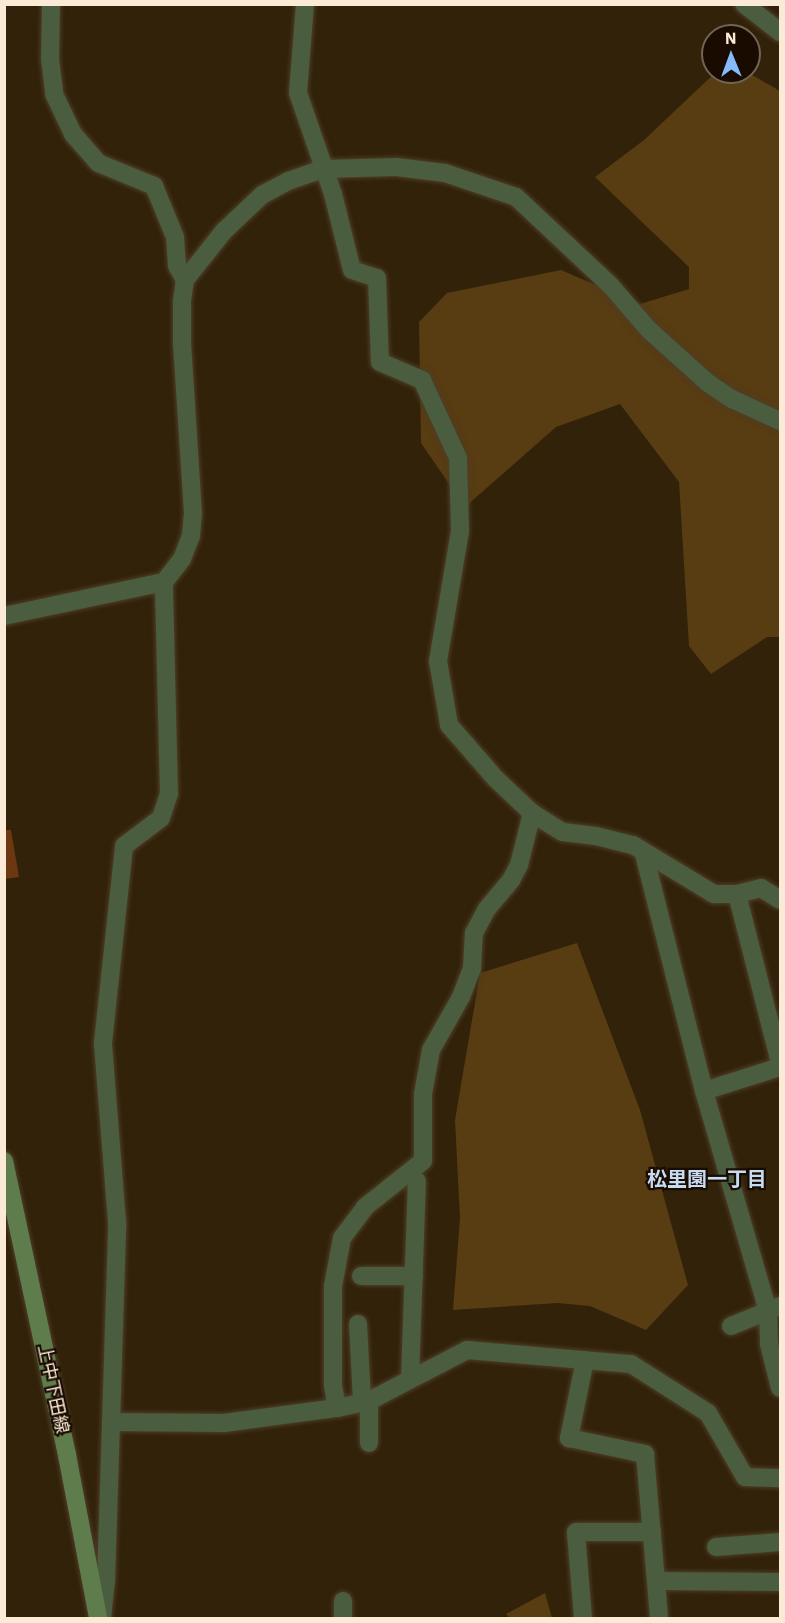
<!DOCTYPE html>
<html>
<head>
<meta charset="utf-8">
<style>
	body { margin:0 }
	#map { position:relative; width:785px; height:1623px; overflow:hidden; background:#32220a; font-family:"IBM Plex Sans","Noto Sans JP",sans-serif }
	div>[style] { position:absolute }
	.green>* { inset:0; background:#583c12 }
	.building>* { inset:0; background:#6b3811 }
	.roads { filter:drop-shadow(0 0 2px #4e3e27) drop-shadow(0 0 2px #4e3e27) }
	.street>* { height:18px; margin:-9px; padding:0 9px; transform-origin:9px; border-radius:9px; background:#4b5d3f }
	.secondary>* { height:18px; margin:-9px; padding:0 9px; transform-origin:9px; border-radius:9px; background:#5f7d4c }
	span { translate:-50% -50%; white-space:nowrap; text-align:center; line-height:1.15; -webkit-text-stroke:4.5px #190b00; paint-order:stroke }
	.street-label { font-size:18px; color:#fbebd6 }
	.neighbourhood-label { font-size:20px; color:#c7dbf3; font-weight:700 }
	.frame { position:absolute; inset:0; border:6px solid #fbebd6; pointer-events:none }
	.north { position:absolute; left:701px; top:24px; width:60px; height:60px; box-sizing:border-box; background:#190b00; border:2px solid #736556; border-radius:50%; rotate:359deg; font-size:16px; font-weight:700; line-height:24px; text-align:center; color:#fbebd6 }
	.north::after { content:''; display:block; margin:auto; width:21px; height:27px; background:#86bbfb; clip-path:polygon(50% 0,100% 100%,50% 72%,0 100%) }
</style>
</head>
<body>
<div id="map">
	<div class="green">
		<div style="clip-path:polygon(716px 72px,747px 72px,780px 91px,780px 637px,767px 637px,711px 674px,689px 646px,679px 482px,620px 404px,556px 427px,465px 507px,421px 443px,419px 322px,447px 293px,561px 270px,640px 304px,689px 289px,689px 267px,595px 177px,644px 140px)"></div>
		<div style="clip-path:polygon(577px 943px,640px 1110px,688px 1285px,646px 1330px,590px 1306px,558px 1303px,453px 1310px,460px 1218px,455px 1120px,480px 973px)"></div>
		<div style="clip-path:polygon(545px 1593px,552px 1618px,510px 1618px,506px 1614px)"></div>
	</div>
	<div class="building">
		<div style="clip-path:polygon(4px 830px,11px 830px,19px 877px,4px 879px)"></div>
	</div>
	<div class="roads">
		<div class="street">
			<div style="left:51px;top:4px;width:55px;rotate:91deg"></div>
			<div style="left:50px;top:59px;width:35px;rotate:83deg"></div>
			<div style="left:54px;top:94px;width:44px;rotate:64.6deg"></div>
			<div style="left:73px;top:134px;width:38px;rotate:49deg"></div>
			<div style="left:98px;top:163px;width:61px;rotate:22.3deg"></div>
			<div style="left:154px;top:186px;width:55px;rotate:67.6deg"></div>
			<div style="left:175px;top:237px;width:29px;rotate:86deg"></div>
			<div style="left:177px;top:266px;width:16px;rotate:60deg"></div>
			<div style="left:305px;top:4px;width:89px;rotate:94.5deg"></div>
			<div style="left:298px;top:93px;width:107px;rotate:70.9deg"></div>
			<div style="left:333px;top:194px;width:78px;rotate:76deg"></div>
			<div style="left:352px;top:270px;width:26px;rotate:18deg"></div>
			<div style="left:377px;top:278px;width:84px;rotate:88deg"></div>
			<div style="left:380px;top:362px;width:46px;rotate:23.2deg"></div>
			<div style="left:422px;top:380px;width:86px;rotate:65.2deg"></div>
			<div style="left:458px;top:458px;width:73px;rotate:88.4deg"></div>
			<div style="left:460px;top:531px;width:132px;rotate:99.6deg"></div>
			<div style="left:438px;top:661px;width:65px;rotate:80.2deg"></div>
			<div style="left:449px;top:725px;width:72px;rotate:49deg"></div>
			<div style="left:496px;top:779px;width:50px;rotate:43.4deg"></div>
			<div style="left:532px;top:813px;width:36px;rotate:32deg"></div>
			<div style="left:563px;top:832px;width:33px;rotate:7deg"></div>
			<div style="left:596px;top:836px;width:38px;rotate:14deg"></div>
			<div style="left:633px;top:845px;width:95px;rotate:31.2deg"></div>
			<div style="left:714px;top:894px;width:23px"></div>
			<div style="left:737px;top:894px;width:25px;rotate:-14deg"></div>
			<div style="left:761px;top:888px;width:22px;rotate:32deg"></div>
			<div style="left:744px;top:4px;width:46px;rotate:37.9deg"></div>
			<div style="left:4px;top:616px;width:164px;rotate:-12deg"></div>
			<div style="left:164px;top:582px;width:29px;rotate:-52deg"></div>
			<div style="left:182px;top:559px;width:25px;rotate:-69deg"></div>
			<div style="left:191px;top:536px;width:23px;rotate:-85deg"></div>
			<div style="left:193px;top:513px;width:171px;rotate:-93.7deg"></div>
			<div style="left:182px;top:342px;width:41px;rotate:-90deg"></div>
			<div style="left:182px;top:301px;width:21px;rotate:-82deg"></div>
			<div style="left:185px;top:280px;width:63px;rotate:-51.5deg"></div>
			<div style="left:224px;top:231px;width:52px;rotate:-43.5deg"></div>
			<div style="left:262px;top:195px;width:30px;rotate:-28deg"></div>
			<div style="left:288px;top:181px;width:37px;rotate:-19deg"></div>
			<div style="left:323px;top:169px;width:73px;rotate:-1.6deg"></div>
			<div style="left:396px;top:167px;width:49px;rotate:7deg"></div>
			<div style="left:445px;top:173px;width:75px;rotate:18.7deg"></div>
			<div style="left:516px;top:197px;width:130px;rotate:43.1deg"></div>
			<div style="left:611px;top:286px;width:57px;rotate:49.3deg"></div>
			<div style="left:648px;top:329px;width:81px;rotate:42deg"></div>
			<div style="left:708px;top:383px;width:29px;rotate:34deg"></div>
			<div style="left:732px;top:399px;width:53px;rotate:24.6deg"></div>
			<div style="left:644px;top:854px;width:244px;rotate:75.8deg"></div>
			<div style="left:704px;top:1091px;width:229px;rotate:73.8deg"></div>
			<div style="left:768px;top:1311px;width:33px;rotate:88deg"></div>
			<div style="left:769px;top:1344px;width:45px;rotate:76deg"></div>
			<div style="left:737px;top:894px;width:174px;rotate:75.7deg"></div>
			<div style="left:704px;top:1091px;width:80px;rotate:-17.5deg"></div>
			<div style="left:361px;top:1276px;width:53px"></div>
			<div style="left:358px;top:1324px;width:77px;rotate:87deg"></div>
			<div style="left:731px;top:1326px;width:53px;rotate:-22.2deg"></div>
			<div style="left:585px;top:1360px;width:80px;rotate:101.6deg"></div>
			<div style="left:569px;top:1438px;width:78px;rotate:11.9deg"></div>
			<div style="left:645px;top:1454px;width:165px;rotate:85.1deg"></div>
			<div style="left:410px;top:1379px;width:198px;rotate:-88deg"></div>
			<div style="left:337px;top:1408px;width:23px;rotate:-100deg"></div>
			<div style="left:333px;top:1385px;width:99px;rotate:-90deg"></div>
			<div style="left:333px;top:1286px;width:49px;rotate:-79.4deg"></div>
			<div style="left:342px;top:1238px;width:39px;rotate:-53deg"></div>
			<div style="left:365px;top:1207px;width:74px;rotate:-38.4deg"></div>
			<div style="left:423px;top:1161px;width:67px;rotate:-90deg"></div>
			<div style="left:423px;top:1094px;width:45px;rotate:-79.7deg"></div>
			<div style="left:431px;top:1050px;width:61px;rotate:-60.5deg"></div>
			<div style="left:461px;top:997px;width:30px;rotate:-69deg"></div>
			<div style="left:472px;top:969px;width:36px;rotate:-87deg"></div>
			<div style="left:474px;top:933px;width:26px;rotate:-62deg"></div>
			<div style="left:486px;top:910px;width:39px;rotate:-50deg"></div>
			<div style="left:511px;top:880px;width:17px;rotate:-62deg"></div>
			<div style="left:519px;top:865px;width:54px;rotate:-76deg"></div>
			<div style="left:111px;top:1422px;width:113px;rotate:0.5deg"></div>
			<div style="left:224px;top:1423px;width:114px;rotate:-7.6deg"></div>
			<div style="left:337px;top:1408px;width:33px;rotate:-12deg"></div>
			<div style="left:369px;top:1401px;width:110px;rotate:-27.5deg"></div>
			<div style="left:467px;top:1350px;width:165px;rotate:4.9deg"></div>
			<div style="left:631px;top:1364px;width:91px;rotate:32.5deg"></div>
			<div style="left:708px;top:1413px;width:74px;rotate:60deg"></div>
			<div style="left:745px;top:1477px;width:35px;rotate:2deg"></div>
			<div style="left:369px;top:1443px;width:42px;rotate:-90deg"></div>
			<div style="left:716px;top:1547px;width:64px;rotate:-4.5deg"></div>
			<div style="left:656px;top:1581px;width:124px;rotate:0.5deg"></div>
			<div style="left:343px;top:1601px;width:17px;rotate:90deg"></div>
			<div style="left:102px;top:1618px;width:36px;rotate:-84deg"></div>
			<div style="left:106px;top:1582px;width:360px;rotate:-88.2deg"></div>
			<div style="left:117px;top:1222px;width:180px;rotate:-94.5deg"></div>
			<div style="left:103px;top:1043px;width:198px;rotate:-83.9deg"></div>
			<div style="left:124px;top:846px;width:46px;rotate:-37.1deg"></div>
			<div style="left:161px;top:818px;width:25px;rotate:-72deg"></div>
			<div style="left:169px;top:794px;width:212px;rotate:-91.4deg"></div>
			<div style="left:583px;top:1618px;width:86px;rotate:-94.7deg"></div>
			<div style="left:576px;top:1532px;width:76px"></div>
		</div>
		<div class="secondary">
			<div style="left:4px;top:1161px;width:301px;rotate:77.9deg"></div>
			<div style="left:67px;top:1455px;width:166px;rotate:79.2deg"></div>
		</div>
	</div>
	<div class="street-label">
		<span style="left:53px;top:1389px;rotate:78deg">上中下田線</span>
	</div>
	<div class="neighbourhood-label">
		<span style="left:707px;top:1178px">松里園一丁目</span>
	</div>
	<div class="frame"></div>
	<div class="north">N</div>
</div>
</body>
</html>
